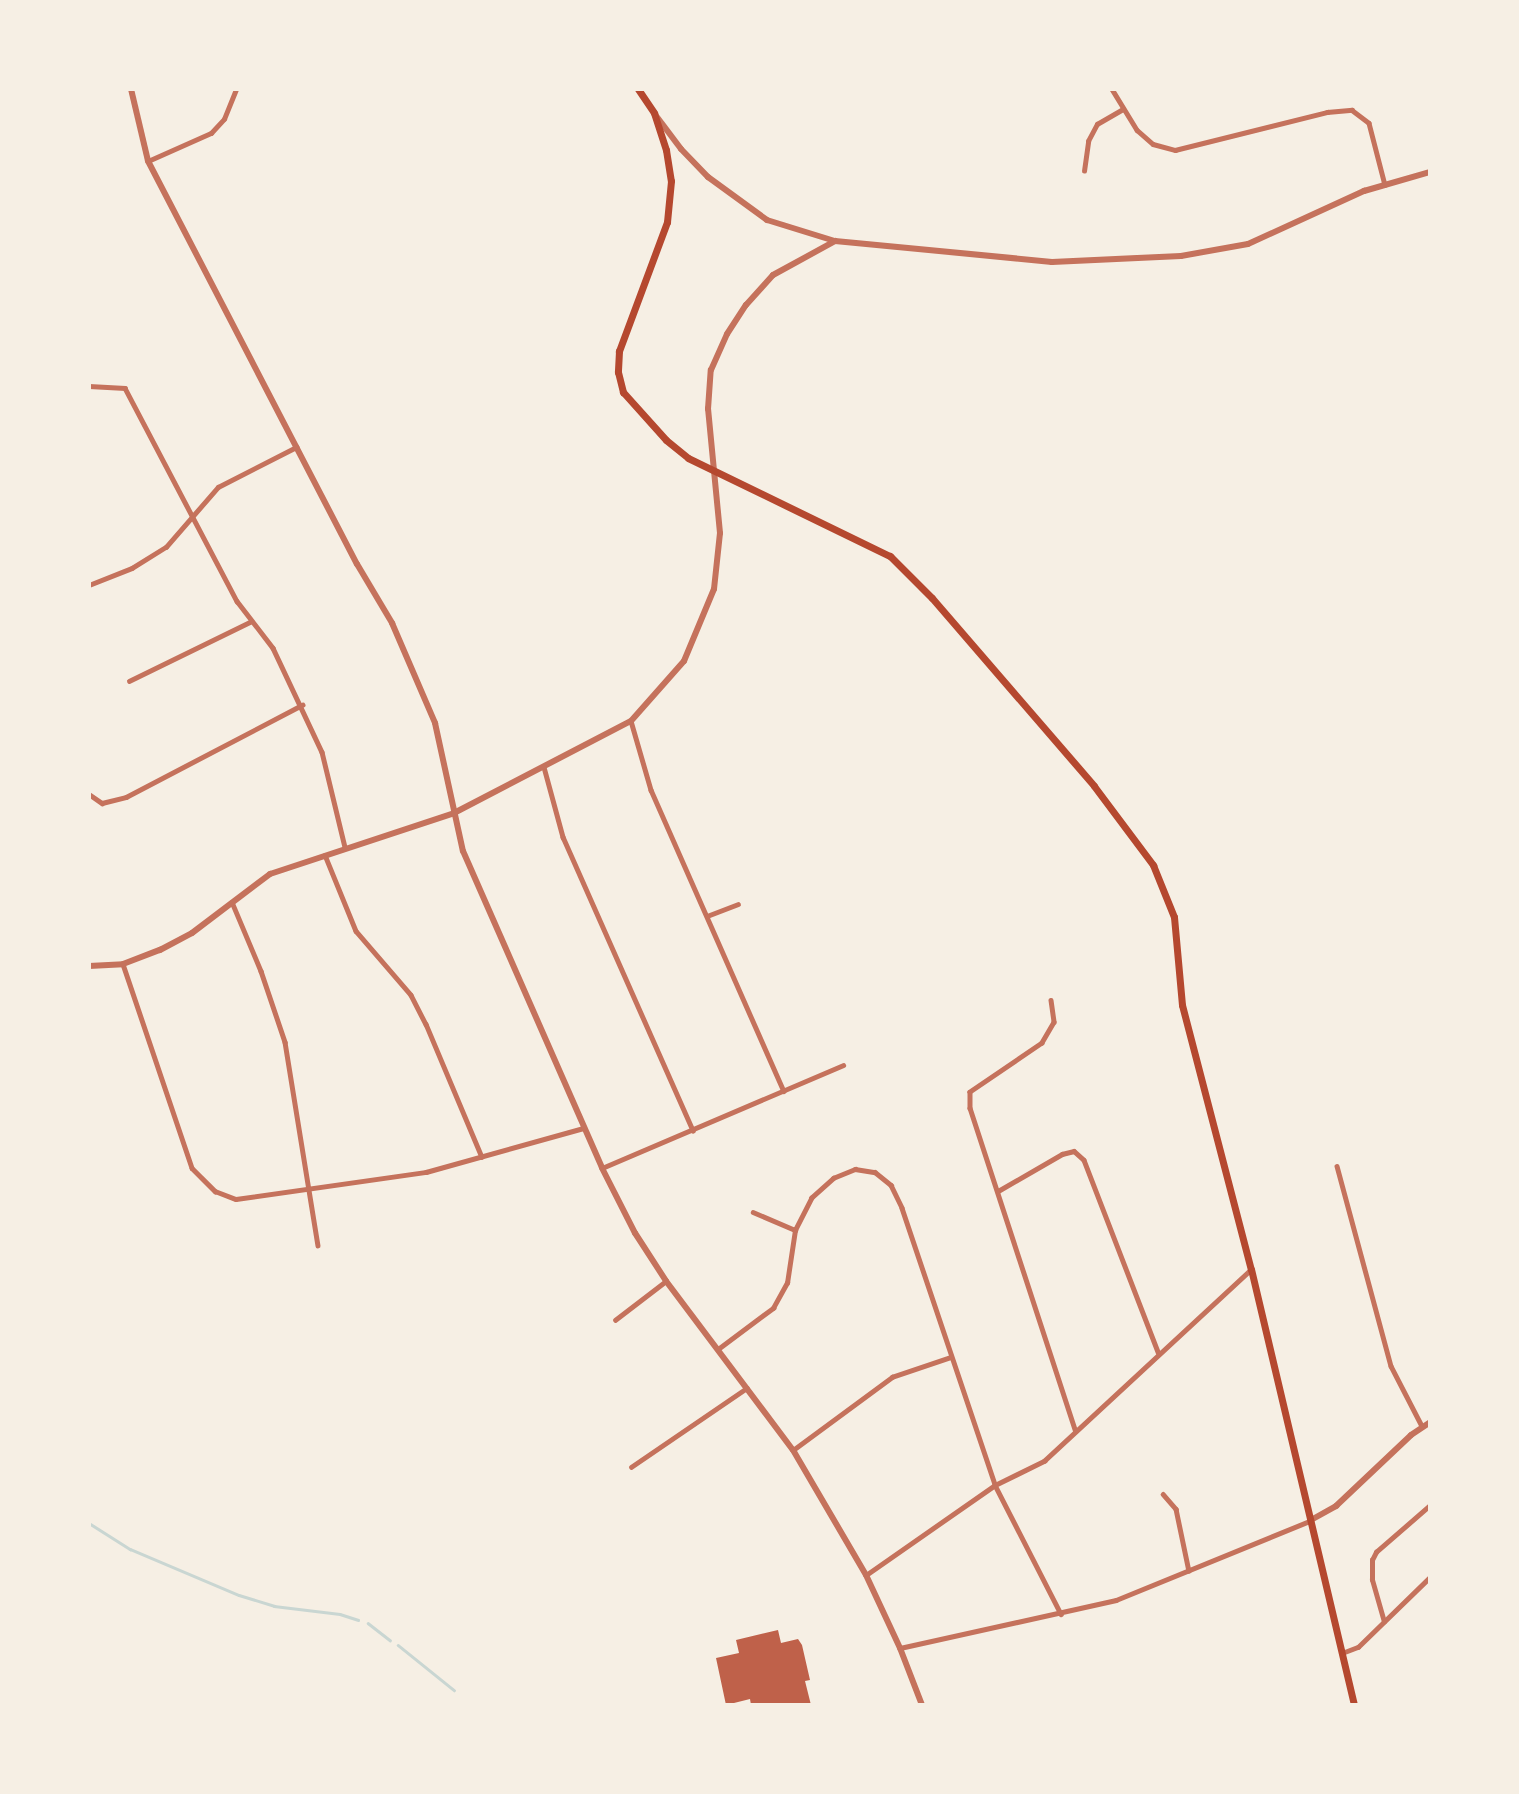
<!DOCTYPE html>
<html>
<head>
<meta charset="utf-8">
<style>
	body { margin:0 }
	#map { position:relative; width:1519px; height:1794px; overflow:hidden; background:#f6efe4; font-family:"Space Grotesk",sans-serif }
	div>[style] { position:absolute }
	.stream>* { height:2.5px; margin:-1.25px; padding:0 1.25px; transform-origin:1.25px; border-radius:1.25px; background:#c9d6d2 }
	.building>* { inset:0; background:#bf614a }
	.minor>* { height:4.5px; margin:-2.25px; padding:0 2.25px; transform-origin:2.25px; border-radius:2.25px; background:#c5725c }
	.tertiary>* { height:6px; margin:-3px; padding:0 3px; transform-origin:3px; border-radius:3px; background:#c5725c }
	.secondary>* { height:7px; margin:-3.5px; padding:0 3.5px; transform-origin:3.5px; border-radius:3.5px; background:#b5482f }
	span { translate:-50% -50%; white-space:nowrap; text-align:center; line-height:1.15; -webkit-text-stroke:5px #f6efe4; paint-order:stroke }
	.frame { position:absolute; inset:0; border:91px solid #f6efe4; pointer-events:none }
</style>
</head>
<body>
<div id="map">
	<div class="stream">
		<div style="left:89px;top:1523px;width:49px;rotate:32.4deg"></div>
		<div style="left:130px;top:1549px;width:118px;rotate:22.9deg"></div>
		<div style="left:239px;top:1595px;width:37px;rotate:17deg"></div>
		<div style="left:274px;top:1606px;width:66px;rotate:6.9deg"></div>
		<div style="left:340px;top:1614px;width:19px;rotate:18deg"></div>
		<div style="left:368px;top:1623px;width:28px;rotate:38deg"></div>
		<div style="left:398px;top:1645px;width:72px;rotate:38.8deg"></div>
	</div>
	<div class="building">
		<div style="clip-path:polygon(778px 1630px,781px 1643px,798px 1639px,802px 1645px,810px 1680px,805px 1681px,811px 1705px,751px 1705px,750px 1699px,726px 1705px,716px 1658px,739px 1653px,736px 1640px)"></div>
	</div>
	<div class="minor">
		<div style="left:1112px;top:89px;width:48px;rotate:58.6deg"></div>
		<div style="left:1137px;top:130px;width:21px;rotate:41deg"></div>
		<div style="left:1153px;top:144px;width:23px;rotate:15deg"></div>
		<div style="left:1175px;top:150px;width:157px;rotate:-14deg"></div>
		<div style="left:1327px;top:112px;width:25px;rotate:-5deg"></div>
		<div style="left:1352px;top:110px;width:21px;rotate:37deg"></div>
		<div style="left:1369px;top:123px;width:64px;rotate:75.5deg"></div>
		<div style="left:148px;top:161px;width:69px;rotate:-24deg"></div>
		<div style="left:211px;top:133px;width:19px;rotate:-47deg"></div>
		<div style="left:224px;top:119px;width:32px;rotate:-68deg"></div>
		<div style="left:1084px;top:171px;width:30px;rotate:-82deg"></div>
		<div style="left:1088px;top:141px;width:19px;rotate:-62deg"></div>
		<div style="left:1097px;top:124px;width:30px;rotate:-30deg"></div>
		<div style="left:89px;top:386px;width:36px;rotate:3deg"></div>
		<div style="left:125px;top:388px;width:241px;rotate:62.3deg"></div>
		<div style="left:237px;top:601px;width:59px;rotate:52.5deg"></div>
		<div style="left:273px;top:648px;width:115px;rotate:64.8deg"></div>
		<div style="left:322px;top:752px;width:98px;rotate:76.4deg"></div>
		<div style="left:89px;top:585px;width:46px;rotate:-21.6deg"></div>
		<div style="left:132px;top:568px;width:40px;rotate:-32deg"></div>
		<div style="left:166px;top:547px;width:79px;rotate:-49.1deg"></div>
		<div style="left:218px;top:487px;width:88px;rotate:-27.1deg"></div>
		<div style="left:129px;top:681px;width:135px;rotate:-26deg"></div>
		<div style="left:631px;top:721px;width:72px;rotate:73.8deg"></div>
		<div style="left:651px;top:790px;width:329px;rotate:66.2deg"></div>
		<div style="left:544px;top:767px;width:73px;rotate:74.8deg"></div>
		<div style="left:563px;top:837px;width:321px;rotate:66.1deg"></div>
		<div style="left:89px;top:794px;width:16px;rotate:35deg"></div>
		<div style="left:102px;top:803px;width:25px;rotate:-14deg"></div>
		<div style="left:126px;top:797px;width:199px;rotate:-27.6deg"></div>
		<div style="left:325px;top:855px;width:82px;rotate:67.8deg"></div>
		<div style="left:356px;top:931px;width:84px;rotate:49.3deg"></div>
		<div style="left:411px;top:995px;width:33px;rotate:63deg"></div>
		<div style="left:426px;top:1024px;width:144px;rotate:67.2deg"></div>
		<div style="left:232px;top:902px;width:75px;rotate:67.2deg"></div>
		<div style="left:261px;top:971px;width:75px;rotate:71.3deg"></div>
		<div style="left:285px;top:1042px;width:206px;rotate:80.8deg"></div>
		<div style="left:707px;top:916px;width:33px;rotate:-21deg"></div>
		<div style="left:123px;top:964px;width:215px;rotate:71.3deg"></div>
		<div style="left:192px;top:1168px;width:33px;rotate:45deg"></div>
		<div style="left:215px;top:1191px;width:22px;rotate:21deg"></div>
		<div style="left:236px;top:1199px;width:192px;rotate:-8.1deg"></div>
		<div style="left:426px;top:1172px;width:164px;rotate:-15.6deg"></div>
		<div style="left:1051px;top:1000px;width:22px;rotate:82deg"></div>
		<div style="left:1054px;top:1022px;width:24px;rotate:120deg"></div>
		<div style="left:1042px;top:1043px;width:87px;rotate:145.8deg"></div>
		<div style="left:970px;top:1092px;width:16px;rotate:90deg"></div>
		<div style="left:970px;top:1108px;width:339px;rotate:71.9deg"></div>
		<div style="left:1337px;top:1166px;width:207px;rotate:74.9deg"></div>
		<div style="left:1391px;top:1366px;width:68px;rotate:62.7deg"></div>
		<div style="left:602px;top:1168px;width:262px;rotate:-23.1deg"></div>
		<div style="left:998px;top:1191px;width:74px;rotate:-30deg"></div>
		<div style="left:1062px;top:1154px;width:12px;rotate:-14deg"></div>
		<div style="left:1074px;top:1151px;width:13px;rotate:42deg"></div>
		<div style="left:1084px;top:1160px;width:206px;rotate:68.9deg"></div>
		<div style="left:753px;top:1212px;width:46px;rotate:23.2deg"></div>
		<div style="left:615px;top:1320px;width:64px;rotate:-37.4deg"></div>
		<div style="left:718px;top:1349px;width:69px;rotate:-36.7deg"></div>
		<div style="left:773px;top:1308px;width:29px;rotate:-61deg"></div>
		<div style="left:787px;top:1283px;width:54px;rotate:-81.4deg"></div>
		<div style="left:795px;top:1230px;width:36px;rotate:-63deg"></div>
		<div style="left:811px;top:1198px;width:30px;rotate:-42deg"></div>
		<div style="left:833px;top:1178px;width:24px;rotate:-22deg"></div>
		<div style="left:855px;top:1169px;width:20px;rotate:9deg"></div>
		<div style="left:875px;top:1172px;width:21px;rotate:39deg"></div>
		<div style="left:891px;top:1185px;width:25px;rotate:64deg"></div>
		<div style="left:902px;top:1208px;width:292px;rotate:71.4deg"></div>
		<div style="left:995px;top:1485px;width:145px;rotate:62.9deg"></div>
		<div style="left:793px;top:1450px;width:123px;rotate:-36.4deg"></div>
		<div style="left:892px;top:1377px;width:62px;rotate:-18.7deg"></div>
		<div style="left:631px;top:1467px;width:140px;rotate:-34.3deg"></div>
		<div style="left:1163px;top:1494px;width:20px;rotate:49deg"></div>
		<div style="left:1176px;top:1509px;width:63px;rotate:78.2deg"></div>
		<div style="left:866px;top:1575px;width:157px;rotate:-34.9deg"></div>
		<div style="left:995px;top:1485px;width:55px;rotate:-26.1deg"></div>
		<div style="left:1044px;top:1461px;width:281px;rotate:-42.8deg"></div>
		<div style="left:1384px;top:1622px;width:44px;rotate:-105.9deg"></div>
		<div style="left:1372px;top:1580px;width:20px;rotate:-90deg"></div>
		<div style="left:1372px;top:1560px;width:9px;rotate:-63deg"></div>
		<div style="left:1376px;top:1552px;width:72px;rotate:-41deg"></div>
		<div style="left:900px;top:1648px;width:221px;rotate:-12.5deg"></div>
		<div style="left:1116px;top:1600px;width:209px;rotate:-22.2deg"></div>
		<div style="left:1342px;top:1653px;width:17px;rotate:-21deg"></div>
		<div style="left:1358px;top:1647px;width:100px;rotate:-44.2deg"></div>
	</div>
	<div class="tertiary">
		<div style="left:131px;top:89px;width:74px;rotate:76.7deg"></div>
		<div style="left:148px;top:161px;width:454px;rotate:62.6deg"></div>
		<div style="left:357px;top:564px;width:69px;rotate:59.3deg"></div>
		<div style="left:392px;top:623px;width:109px;rotate:66.7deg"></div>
		<div style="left:435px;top:723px;width:131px;rotate:77.7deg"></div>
		<div style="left:463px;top:851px;width:346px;rotate:66.3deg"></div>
		<div style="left:602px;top:1168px;width:73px;rotate:63.1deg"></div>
		<div style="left:635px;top:1233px;width:57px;rotate:57.1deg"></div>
		<div style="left:666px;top:1281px;width:211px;rotate:53.1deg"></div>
		<div style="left:793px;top:1450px;width:145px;rotate:59.7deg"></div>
		<div style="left:866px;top:1575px;width:81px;rotate:65deg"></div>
		<div style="left:900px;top:1648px;width:61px;rotate:68.9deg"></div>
		<div style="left:657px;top:117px;width:40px;rotate:53deg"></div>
		<div style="left:681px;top:149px;width:39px;rotate:46deg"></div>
		<div style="left:708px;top:177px;width:73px;rotate:36.1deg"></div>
		<div style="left:767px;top:220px;width:71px;rotate:17.2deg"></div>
		<div style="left:835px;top:241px;width:218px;rotate:5.5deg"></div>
		<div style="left:1052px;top:262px;width:129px;rotate:-2.7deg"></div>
		<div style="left:1181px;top:256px;width:68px;rotate:-10.2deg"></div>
		<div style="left:1248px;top:244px;width:128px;rotate:-24.6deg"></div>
		<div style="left:1364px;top:191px;width:69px;rotate:-16.1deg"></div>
		<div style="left:89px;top:966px;width:34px;rotate:-3deg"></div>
		<div style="left:123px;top:964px;width:40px;rotate:-21deg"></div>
		<div style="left:160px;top:950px;width:36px;rotate:-28deg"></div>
		<div style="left:192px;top:933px;width:98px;rotate:-37.1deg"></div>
		<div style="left:270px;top:874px;width:194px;rotate:-18.3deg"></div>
		<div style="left:454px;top:813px;width:199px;rotate:-27.5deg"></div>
		<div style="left:631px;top:721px;width:80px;rotate:-48.5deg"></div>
		<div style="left:684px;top:661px;width:78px;rotate:-67.4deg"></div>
		<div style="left:714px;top:589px;width:56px;rotate:-83.9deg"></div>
		<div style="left:720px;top:533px;width:125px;rotate:-95.5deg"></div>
		<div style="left:708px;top:409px;width:39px;rotate:-86deg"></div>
		<div style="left:711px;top:370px;width:39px;rotate:-66deg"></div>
		<div style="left:727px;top:334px;width:35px;rotate:-57deg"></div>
		<div style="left:746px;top:305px;width:40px;rotate:-48deg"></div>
		<div style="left:773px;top:275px;width:71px;rotate:-28.7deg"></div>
		<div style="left:1311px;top:1520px;width:29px;rotate:-29deg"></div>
		<div style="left:1336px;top:1506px;width:103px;rotate:-43.4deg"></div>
		<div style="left:1411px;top:1435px;width:23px;rotate:-34deg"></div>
	</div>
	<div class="secondary">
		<div style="left:638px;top:89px;width:29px;rotate:56deg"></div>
		<div style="left:654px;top:113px;width:39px;rotate:72deg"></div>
		<div style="left:666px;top:150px;width:31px;rotate:81deg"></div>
		<div style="left:671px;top:181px;width:41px;rotate:95.6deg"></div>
		<div style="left:667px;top:222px;width:138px;rotate:110.4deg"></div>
		<div style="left:619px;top:351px;width:21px;rotate:93deg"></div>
		<div style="left:618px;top:372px;width:21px;rotate:76deg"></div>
		<div style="left:623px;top:392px;width:64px;rotate:48.1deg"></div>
		<div style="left:666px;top:440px;width:28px;rotate:39deg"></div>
		<div style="left:688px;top:458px;width:225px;rotate:25.9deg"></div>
		<div style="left:890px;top:556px;width:59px;rotate:45deg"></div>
		<div style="left:932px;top:598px;width:248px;rotate:49.2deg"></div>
		<div style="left:1094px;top:786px;width:99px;rotate:53.2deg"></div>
		<div style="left:1153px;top:865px;width:56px;rotate:68deg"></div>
		<div style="left:1174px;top:917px;width:88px;rotate:84.8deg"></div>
		<div style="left:1182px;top:1005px;width:273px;rotate:75.4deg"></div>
		<div style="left:1251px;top:1269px;width:448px;rotate:76.7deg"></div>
	</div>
	<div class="frame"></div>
</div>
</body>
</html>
